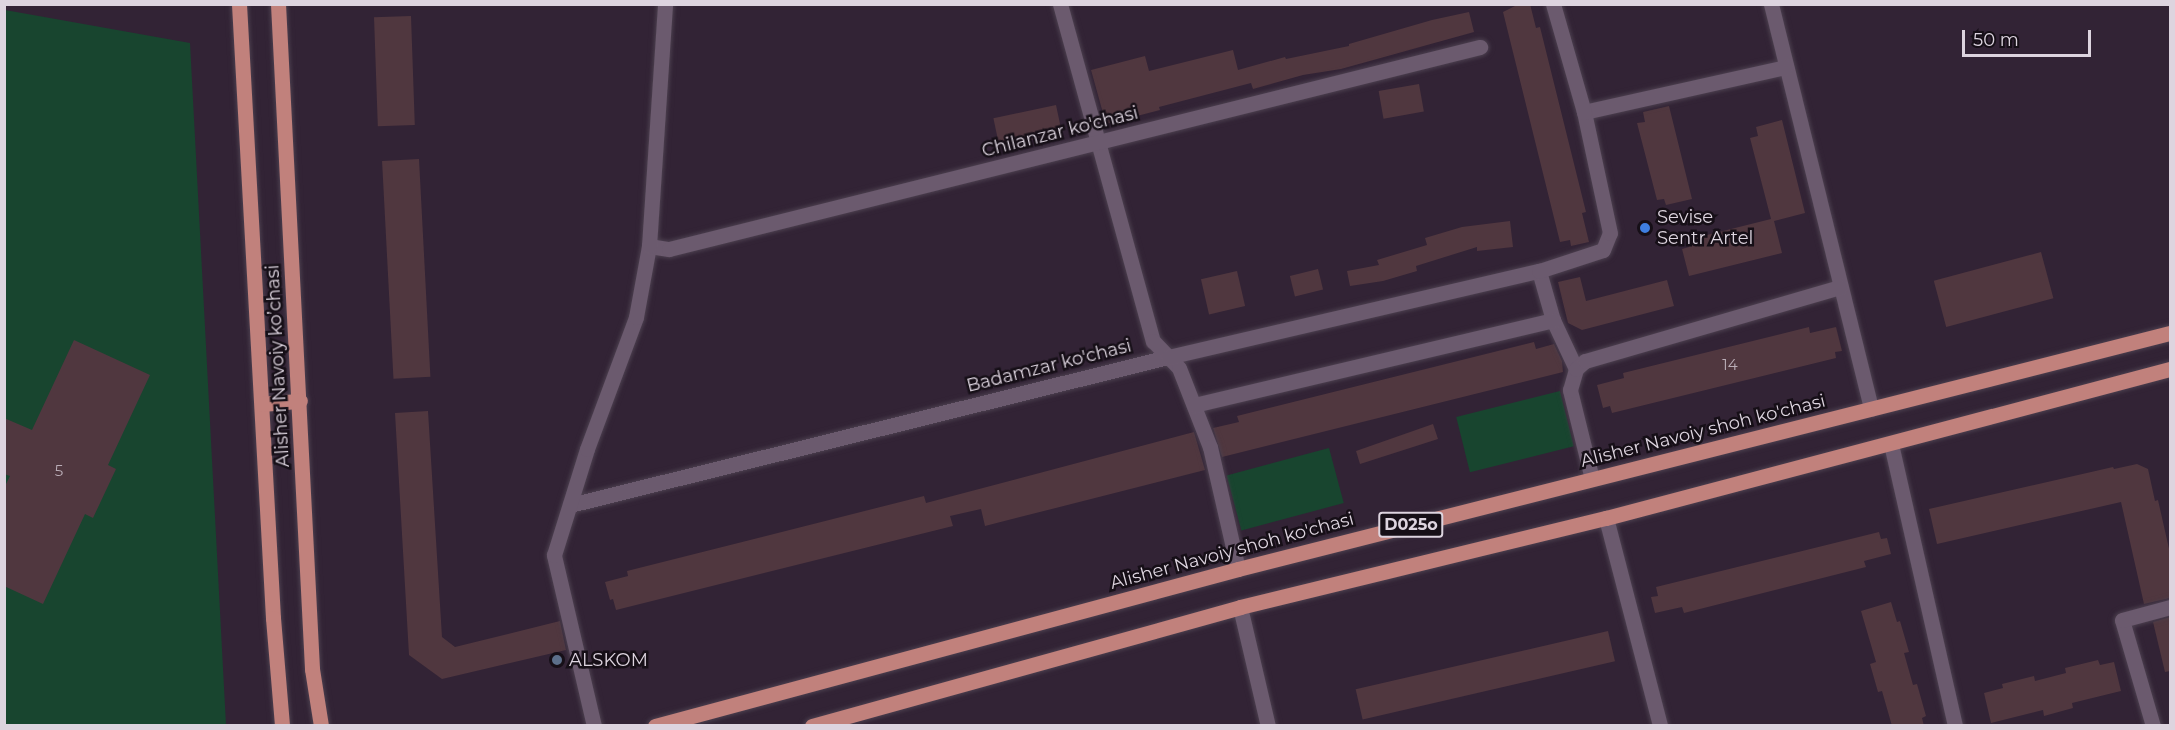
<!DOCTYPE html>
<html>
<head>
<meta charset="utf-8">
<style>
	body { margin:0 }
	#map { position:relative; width:2175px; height:730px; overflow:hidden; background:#322335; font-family:Montserrat,sans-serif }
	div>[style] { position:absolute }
	.green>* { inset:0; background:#18452f; transform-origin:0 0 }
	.building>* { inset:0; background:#50373f; transform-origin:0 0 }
	.roads { filter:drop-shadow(0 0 2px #4c404f) drop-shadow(0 0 2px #4c404f) }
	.minor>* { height:15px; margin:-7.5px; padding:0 7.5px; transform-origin:7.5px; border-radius:7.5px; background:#6b5a6e }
	.major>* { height:15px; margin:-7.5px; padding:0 7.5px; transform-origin:7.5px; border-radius:7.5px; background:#c1817c }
	.dots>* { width:16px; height:16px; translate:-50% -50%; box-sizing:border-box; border:3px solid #160f17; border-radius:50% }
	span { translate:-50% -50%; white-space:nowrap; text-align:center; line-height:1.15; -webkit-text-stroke:5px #160f17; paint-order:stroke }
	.number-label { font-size:15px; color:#baadb7 }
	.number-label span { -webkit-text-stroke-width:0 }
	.shield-label span { padding:2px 4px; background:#160f17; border:2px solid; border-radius:4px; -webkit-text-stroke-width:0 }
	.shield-label { font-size:16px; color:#ddd4df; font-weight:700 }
	.street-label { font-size:18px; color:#ddd4df }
	.poi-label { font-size:18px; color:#ddd4df }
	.left { translate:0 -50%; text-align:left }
	.frame { position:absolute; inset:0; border:6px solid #ddd4df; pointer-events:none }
	.scale { position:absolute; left:1962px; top:30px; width:129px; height:27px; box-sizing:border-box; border:3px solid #ddd4df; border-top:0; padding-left:8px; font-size:18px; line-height:21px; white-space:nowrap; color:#ddd4df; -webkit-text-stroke:4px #160f17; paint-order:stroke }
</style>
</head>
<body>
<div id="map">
	<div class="green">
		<div style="clip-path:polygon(5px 10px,190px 43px,226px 725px,5px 725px)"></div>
		<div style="left:1560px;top:391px;width:57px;height:107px;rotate:76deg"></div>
		<div style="left:1329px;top:448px;width:57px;height:106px;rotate:75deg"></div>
	</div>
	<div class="building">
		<div style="clip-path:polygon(1519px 4px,1530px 4px,1536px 28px,1540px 27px,1586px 212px,1582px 213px,1589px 242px,1571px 246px,1570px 240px,1560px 242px,1503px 12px)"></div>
		<div style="clip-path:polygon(1469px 12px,1474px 32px,1341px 69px,1303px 75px,1253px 89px,1251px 83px,1159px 107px,1160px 110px,1106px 124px,1091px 70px,1145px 56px,1149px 71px,1233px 50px,1238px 70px,1285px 57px,1286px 59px,1349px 46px,1349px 44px,1432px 20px)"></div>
		<div style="left:411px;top:16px;width:109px;height:37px;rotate:88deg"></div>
		<div style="left:1419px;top:84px;width:28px;height:41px;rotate:80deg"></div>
		<div style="left:1056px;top:105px;width:29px;height:64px;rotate:78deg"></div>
		<div style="clip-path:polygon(1669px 106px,1692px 199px,1666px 205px,1664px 199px,1657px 200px,1637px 123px,1645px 122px,1643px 112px)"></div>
		<div style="clip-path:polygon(1782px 120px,1805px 213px,1774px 221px,1782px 253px,1689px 276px,1682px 249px,1689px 247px,1687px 240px,1771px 219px,1750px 138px,1758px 136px,1756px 127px)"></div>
		<div style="left:419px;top:159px;width:218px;height:37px;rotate:87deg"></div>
		<div style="clip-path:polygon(1510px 221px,1513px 247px,1477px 251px,1477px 247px,1416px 266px,1417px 271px,1383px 281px,1350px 286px,1347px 271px,1379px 265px,1377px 260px,1427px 245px,1425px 238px,1462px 227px)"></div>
		<div style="left:2041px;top:252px;width:48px;height:111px;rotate:75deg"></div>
		<div style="left:1318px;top:269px;width:21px;height:29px;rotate:76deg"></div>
		<div style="left:1237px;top:271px;width:36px;height:37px;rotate:77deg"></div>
		<div style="clip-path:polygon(1580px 277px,1586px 301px,1667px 280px,1674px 306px,1582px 330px,1568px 323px,1558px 282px)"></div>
		<div style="clip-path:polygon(1809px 327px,1810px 333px,1836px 327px,1842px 351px,1835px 352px,1836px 358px,1612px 413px,1610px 406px,1603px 408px,1597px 385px,1624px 378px,1623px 373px)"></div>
		<div style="clip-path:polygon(74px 340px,150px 375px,108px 465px,116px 469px,93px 518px,85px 514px,43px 604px,4px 586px,4px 488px,10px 476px,4px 474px,4px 418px,32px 430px)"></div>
		<div style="clip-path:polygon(1534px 342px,1536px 349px,1554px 344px,1562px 361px,1563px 372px,1222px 457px,1213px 428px,1239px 422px,1237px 416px)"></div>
		<div style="clip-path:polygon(428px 411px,442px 637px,455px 647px,560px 621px,566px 650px,442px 679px,409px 655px,395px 413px)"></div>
		<div style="clip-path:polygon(1433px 424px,1438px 439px,1360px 464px,1356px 451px)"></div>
		<div style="clip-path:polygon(1194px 432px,1205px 470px,985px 526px,981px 509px,950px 516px,953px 526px,616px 610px,613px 599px,610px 600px,605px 582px,628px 576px,627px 571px,924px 496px,926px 503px)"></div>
		<div style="clip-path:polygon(2137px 464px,2148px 469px,2155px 501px,2158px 500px,2170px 553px,2170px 598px,2144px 604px,2121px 502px,1937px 544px,1929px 509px,2113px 467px,2114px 469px)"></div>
		<div style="clip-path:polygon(1879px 532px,1881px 539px,1887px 538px,1891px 554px,1864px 561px,1866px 567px,1684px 613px,1682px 607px,1655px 613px,1651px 597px,1658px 596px,1656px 587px)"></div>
		<div style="clip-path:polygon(1891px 602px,1897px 622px,1900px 621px,1909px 652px,1904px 653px,1913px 685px,1917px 684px,1926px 716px,1922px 718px,1924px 726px,1892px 726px,1882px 691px,1878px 692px,1870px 664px,1876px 662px,1861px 611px)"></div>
		<div style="clip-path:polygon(2170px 617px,2170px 671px,2165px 672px,2153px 622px)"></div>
		<div style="left:1608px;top:631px;width:31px;height:259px;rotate:77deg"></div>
		<div style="clip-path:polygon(2098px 660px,2100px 665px,2114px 662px,2121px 691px,2072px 703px,2073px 708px,2044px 716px,2043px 710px,1991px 723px,1984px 693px,2003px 688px,2002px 684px,2034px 676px,2035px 681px,2066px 673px,2065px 668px)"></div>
	</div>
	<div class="roads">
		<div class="minor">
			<div style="left:1060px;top:4px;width:350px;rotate:74.6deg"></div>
			<div style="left:1153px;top:341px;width:37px;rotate:46deg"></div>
			<div style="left:1179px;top:368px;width:85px;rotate:68.6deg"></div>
			<div style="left:1210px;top:447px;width:125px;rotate:77.1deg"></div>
			<div style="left:1771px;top:4px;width:417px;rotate:76.1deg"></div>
			<div style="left:1584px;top:112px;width:207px;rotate:-12.6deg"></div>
			<div style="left:649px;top:246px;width:20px;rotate:9deg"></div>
			<div style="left:669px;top:249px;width:836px;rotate:-13.99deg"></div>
			<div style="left:1539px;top:271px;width:51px;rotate:74.1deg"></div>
			<div style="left:1553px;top:320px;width:54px;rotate:64.9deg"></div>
			<div style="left:1194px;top:405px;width:369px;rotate:-13.3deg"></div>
			<div style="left:1891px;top:444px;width:289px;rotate:77.2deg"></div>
			<div style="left:1592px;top:479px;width:92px;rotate:-103.9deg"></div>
			<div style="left:1570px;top:390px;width:22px;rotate:-74deg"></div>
			<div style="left:1576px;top:369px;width:12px;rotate:-42deg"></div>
			<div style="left:1585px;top:361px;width:266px;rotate:-16.2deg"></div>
			<div style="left:570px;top:505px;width:616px;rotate:-13.9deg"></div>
			<div style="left:1168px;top:357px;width:381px;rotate:-13.1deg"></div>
			<div style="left:1539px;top:271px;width:67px;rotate:-18.2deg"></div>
			<div style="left:1603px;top:250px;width:18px;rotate:-68deg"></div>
			<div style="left:1610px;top:233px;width:124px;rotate:-102.1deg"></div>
			<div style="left:1584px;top:112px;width:112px;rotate:-106deg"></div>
			<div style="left:1606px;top:518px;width:215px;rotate:75.4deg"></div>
			<div style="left:1240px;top:607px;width:122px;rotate:76.8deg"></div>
			<div style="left:594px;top:726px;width:176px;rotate:-103.2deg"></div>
			<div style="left:554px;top:555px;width:111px;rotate:-72.7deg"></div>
			<div style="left:587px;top:449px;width:141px;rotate:-69.6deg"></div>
			<div style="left:636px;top:317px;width:72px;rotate:-79.6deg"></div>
			<div style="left:649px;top:246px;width:243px;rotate:-86.2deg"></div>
			<div style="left:2153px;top:726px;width:110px;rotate:-106.3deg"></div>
			<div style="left:2122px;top:620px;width:50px;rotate:-15.2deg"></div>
		</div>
		<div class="major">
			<div style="left:239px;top:4px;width:615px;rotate:86.83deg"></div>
			<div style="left:273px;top:618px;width:108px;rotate:85.2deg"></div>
			<div style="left:278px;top:4px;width:666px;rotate:87.07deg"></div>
			<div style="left:312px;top:669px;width:58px;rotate:81deg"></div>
			<div style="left:262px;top:404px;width:38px;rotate:-5deg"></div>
			<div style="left:655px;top:726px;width:604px;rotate:-15.07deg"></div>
			<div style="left:1238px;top:569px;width:961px;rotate:-14.21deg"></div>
			<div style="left:812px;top:726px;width:444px;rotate:-15.5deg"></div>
			<div style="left:1240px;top:607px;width:377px;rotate:-13.7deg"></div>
			<div style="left:1606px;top:518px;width:583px;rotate:-14.8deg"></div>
		</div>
	</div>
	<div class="dots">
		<div style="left:1645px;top:228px;background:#3f7fe0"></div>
		<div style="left:557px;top:660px;background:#5c6f8a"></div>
	</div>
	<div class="number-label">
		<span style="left:1730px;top:365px">14</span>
		<span style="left:59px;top:471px">5</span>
	</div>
	<div class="shield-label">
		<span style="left:1411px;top:525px">D025o</span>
	</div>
	<div class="street-label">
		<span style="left:1060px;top:132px;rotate:-14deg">Chilanzar ko'chasi</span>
		<span style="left:278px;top:366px;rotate:-93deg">Alisher Navoiy ko’chasi</span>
		<span style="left:1049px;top:366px;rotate:-14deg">Badamzar ko'chasi</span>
		<span style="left:1703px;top:431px;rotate:-14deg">Alisher Navoiy shoh ko'chasi</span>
		<span style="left:1232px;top:551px;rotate:-15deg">Alisher Navoiy shoh ko'chasi</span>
	</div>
	<div class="poi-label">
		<span class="left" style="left:1657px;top:228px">Sevise<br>Sentr Artel</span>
		<span class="left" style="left:569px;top:660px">ALSKOM</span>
	</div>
	<div class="frame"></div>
	<div class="scale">50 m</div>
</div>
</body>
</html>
